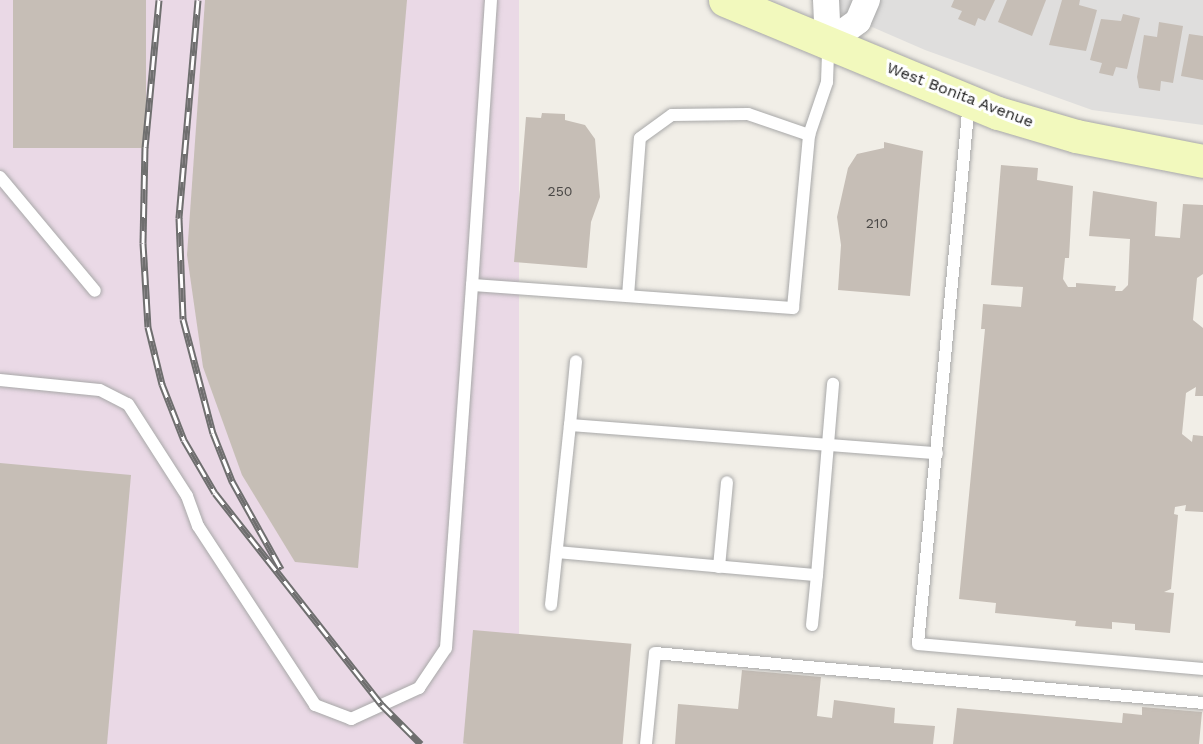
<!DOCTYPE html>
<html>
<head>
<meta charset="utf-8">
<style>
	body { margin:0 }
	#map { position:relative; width:1203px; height:744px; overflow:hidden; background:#f1eee7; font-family:"Work Sans",sans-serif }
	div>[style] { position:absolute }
	.residential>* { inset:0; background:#dfdedd }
	.industrial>* { inset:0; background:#ead9e6; transform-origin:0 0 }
	.building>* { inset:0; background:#c6beb6; transform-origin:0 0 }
	.roads { filter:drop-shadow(0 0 2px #a8a8a8) drop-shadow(0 0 2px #a8a8a8) }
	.service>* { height:12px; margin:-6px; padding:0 6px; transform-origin:6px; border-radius:6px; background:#fff }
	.minor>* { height:26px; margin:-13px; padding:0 13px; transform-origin:13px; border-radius:13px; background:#fff }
	.secondary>* { height:33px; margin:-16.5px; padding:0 16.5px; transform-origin:16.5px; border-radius:16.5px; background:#f2f9bd }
	.rail>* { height:7px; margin-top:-3.5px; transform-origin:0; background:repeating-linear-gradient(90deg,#fff 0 14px,#6f6f6f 0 28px); box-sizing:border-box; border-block:2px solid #6f6f6f }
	span { translate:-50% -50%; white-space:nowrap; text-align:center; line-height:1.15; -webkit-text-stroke:6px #fff; paint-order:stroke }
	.number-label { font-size:14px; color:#4a4846 }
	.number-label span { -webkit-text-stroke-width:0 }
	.street-label { font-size:16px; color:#212121 }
</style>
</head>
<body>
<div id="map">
	<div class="residential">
		<div style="clip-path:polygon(810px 0,1203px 0,1203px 125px,1092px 110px,925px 50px)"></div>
	</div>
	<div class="industrial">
		<div style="left:0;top:0;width:519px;height:744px"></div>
	</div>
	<div class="building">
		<div style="left:13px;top:0;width:133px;height:148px"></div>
		<div style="clip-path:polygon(205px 0,407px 0,358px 568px,295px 562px,242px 475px,203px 367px,187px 255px)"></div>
		<div style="clip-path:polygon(954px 0,995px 0,985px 21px,978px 18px,975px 26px,958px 19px,962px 11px,951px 7px)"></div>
		<div style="clip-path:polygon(1007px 0,1046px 0,1032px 36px,998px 22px)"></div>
		<div style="clip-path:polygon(1062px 0,1080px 0,1079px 5px,1097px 10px,1086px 51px,1049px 45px)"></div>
		<div style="clip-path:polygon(1123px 14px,1140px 18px,1127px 69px,1116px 67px,1113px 76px,1099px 73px,1102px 63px,1090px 60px,1101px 19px,1121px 21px)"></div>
		<div style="clip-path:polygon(1159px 22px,1183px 26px,1173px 83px,1161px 81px,1160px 91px,1139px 88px,1137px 77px,1144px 35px,1157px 37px)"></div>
		<div style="clip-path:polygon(1189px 34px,1203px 36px,1203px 80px,1181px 76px)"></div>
		<div style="clip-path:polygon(542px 113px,565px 114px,565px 120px,585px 125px,595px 139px,600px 197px,591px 222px,587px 268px,514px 262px,526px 117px,541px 118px)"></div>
		<div style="clip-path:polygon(884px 142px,923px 151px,910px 296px,838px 290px,841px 245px,837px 217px,848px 168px,857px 154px,884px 148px)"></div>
		<div style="clip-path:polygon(1001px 165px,1038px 168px,1037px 180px,1073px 186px,1069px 258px,1065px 258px,1063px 279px,1068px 287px,1076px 287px,1076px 283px,1116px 286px,1115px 291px,1122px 291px,1128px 285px,1130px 239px,1089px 236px,1093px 191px,1157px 202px,1155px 236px,1180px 238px,1183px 204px,1203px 205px,1203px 274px,1197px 278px,1193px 320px,1203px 328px,1203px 396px,1195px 396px,1196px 387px,1186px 393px,1182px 434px,1192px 442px,1193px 435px,1203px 436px,1203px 512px,1185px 511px,1186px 505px,1175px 507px,1174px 514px,1178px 515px,1171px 589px,1164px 592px,1174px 593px,1170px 633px,1135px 630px,1135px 624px,1112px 622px,1112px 629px,1075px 626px,1076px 621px,995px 613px,996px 603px,959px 599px,985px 329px,981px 329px,983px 304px,1021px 307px,1023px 287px,991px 285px)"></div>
		<div style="clip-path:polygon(0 463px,131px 475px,107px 744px,0 744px)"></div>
		<div style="left:473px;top:630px;width:159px;height:114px;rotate:5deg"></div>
		<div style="clip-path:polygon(742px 670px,821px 677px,817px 716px,832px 718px,834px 700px,895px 708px,894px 723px,935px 726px,933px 744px,675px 744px,678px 704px,738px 709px)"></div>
		<div style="clip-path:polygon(1142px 707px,1202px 712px,1199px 744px,953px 744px,957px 708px,1122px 723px,1123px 713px,1142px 715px)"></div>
	</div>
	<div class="roads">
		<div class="service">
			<div style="left:491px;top:0;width:286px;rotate:93.8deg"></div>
			<div style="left:472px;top:285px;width:322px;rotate:4.1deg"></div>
			<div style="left:793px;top:308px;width:174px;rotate:-84.7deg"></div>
			<div style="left:809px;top:135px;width:56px;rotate:-71.2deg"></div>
			<div style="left:827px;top:82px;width:38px;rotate:-88deg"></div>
			<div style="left:969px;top:102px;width:544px;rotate:95.38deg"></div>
			<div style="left:918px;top:644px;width:286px;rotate:5deg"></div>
			<div style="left:0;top:177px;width:148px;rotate:50.2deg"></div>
			<div style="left:628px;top:296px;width:158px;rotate:-85.7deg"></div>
			<div style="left:640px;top:138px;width:39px;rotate:-36deg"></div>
			<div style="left:672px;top:115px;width:76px;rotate:-0.8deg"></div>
			<div style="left:748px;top:114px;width:65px;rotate:19deg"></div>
			<div style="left:0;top:380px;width:100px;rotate:5.7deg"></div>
			<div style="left:100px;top:390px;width:31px;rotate:27deg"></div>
			<div style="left:128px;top:404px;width:109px;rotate:57.3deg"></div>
			<div style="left:187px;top:496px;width:32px;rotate:70deg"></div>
			<div style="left:198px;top:526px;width:214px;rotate:56.8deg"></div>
			<div style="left:315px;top:705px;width:39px;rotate:21deg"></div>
			<div style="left:351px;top:719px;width:75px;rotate:-24.5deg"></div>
			<div style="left:419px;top:688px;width:48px;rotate:-56deg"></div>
			<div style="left:446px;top:648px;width:364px;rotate:-85.9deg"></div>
			<div style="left:570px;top:425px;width:64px;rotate:-84.6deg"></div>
			<div style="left:557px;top:552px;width:261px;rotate:5.1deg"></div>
			<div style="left:817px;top:575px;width:192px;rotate:-85.2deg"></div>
			<div style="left:719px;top:567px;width:85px;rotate:-84.6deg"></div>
			<div style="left:551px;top:605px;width:181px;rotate:-84deg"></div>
			<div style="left:570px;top:425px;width:368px;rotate:4.4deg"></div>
			<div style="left:812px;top:625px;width:50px;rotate:-84.3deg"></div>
			<div style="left:646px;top:744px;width:91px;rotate:-84.4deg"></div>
			<div style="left:655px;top:653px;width:550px;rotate:5.21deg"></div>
		</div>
		<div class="minor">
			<div style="left:826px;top:0;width:43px;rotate:87.3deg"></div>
			<div style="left:828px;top:43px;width:37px;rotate:-36deg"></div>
			<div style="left:858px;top:21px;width:23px;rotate:-67deg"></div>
		</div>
		<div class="secondary">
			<div style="left:725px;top:0;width:295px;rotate:22.5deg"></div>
			<div style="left:998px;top:113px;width:81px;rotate:16.4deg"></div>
			<div style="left:1076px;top:136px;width:129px;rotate:11.1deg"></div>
		</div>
	</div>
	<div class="rail">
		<div style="left:159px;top:0;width:148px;rotate:95.4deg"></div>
		<div style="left:145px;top:147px;width:96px;rotate:91.2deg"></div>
		<div style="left:143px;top:243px;width:84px;rotate:86.6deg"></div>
		<div style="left:148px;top:327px;width:59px;rotate:76.2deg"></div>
		<div style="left:162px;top:384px;width:60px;rotate:68.6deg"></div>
		<div style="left:184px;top:440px;width:61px;rotate:59.7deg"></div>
		<div style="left:215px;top:493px;width:270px;rotate:51.8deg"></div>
		<div style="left:382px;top:705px;width:55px;rotate:45deg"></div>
		<div style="left:198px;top:0;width:219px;rotate:95deg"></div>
		<div style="left:179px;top:218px;width:101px;rotate:87.7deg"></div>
		<div style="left:183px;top:319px;width:118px;rotate:75.3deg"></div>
		<div style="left:213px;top:433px;width:52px;rotate:68.4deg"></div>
		<div style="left:232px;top:481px;width:101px;rotate:60.9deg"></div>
	</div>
	<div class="number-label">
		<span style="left:560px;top:191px">250</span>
		<span style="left:877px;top:223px">210</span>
	</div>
	<div class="street-label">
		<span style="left:960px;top:95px;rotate:21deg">West Bonita Avenue</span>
	</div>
</div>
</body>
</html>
